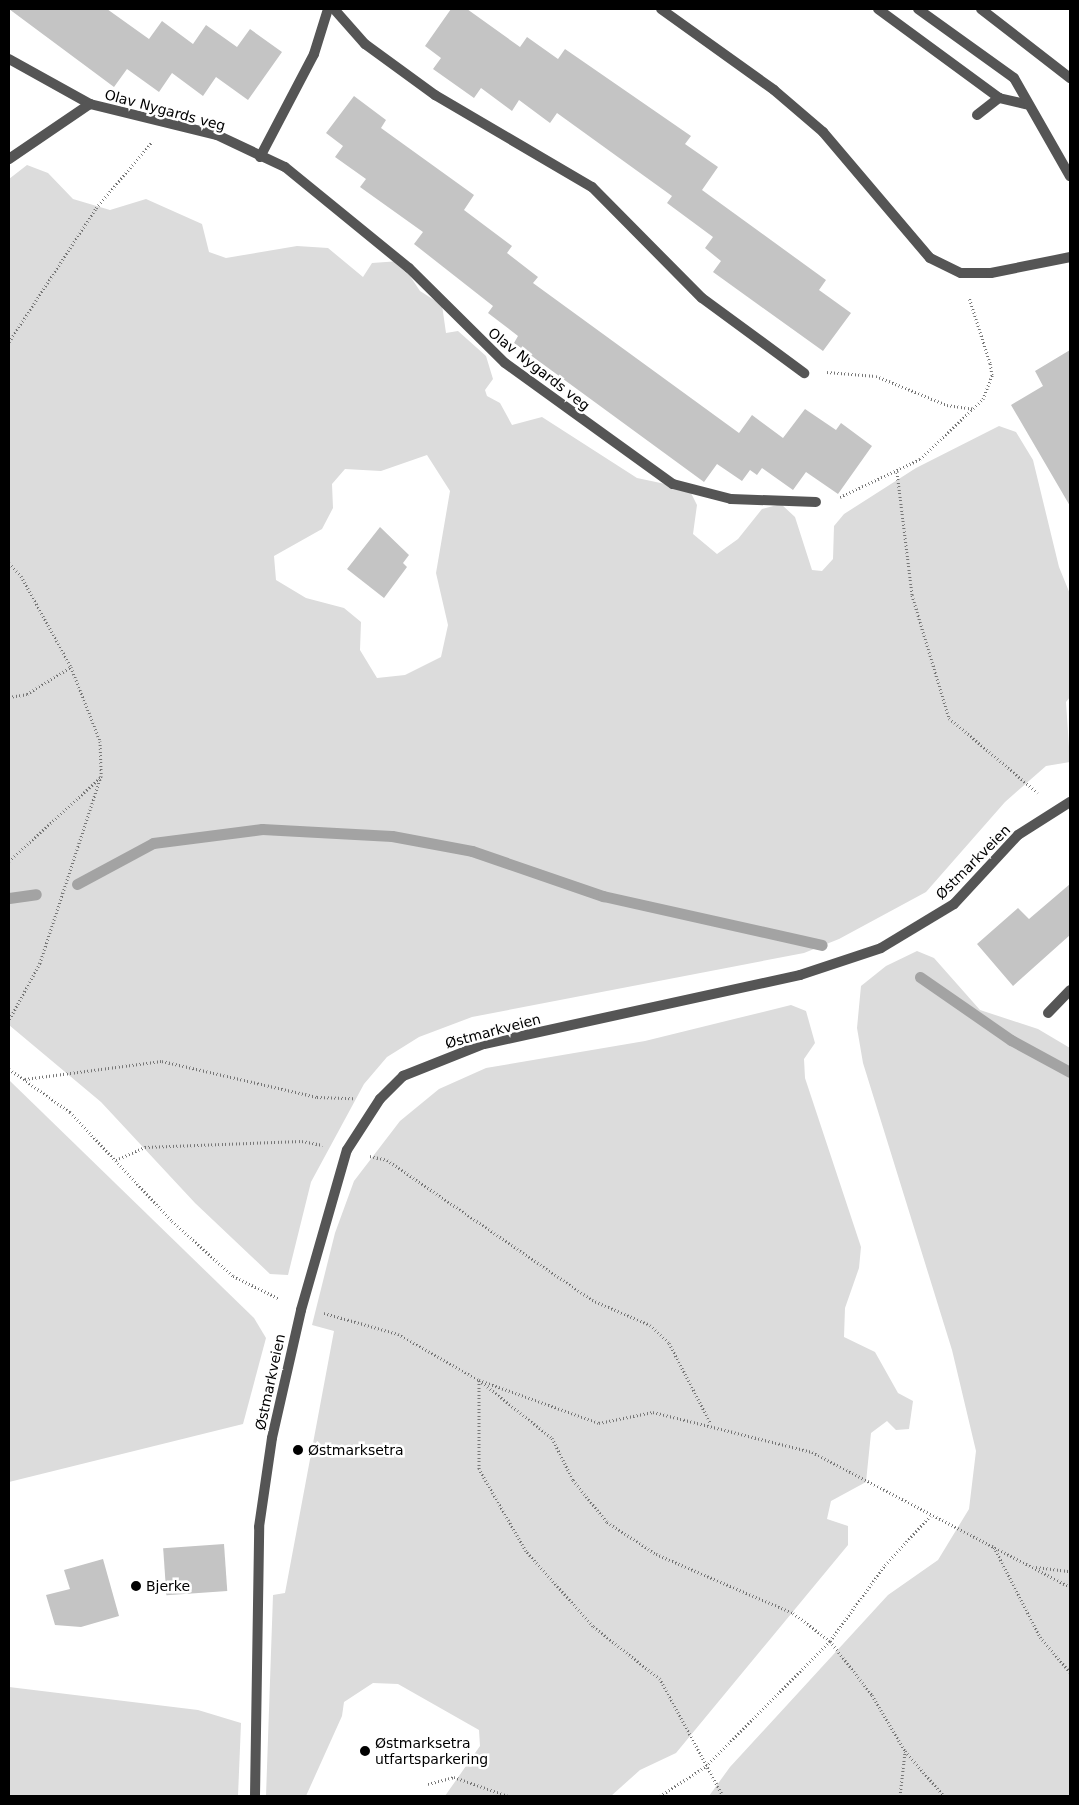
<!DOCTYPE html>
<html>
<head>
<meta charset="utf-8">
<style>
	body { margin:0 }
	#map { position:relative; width:1079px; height:1805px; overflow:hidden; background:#fff; font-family:"DejaVu Sans",sans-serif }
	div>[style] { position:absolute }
	.green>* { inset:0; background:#dcdcdc }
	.stream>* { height:11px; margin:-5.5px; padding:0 5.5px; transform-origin:5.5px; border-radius:5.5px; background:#a3a3a3 }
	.building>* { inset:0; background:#c4c4c4; transform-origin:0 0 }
	.path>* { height:3px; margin-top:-1.5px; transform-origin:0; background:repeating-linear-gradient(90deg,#777 0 1px,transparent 0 3.5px) }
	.service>* { height:10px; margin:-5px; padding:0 5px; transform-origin:5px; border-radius:5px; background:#555 }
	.minor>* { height:10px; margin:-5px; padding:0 5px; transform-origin:5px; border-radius:5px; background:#555 }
	.dots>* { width:14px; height:14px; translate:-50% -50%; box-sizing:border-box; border:2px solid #fff; border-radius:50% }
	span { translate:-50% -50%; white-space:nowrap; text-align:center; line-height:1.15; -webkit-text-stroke:5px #fff; paint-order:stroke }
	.street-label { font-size:14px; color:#000 }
	.poi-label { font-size:14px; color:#000 }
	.left { translate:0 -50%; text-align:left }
	.frame { position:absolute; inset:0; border:10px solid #000; pointer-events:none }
</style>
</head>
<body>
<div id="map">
	<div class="green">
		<div style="clip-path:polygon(evenodd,27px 165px,48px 173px,73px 199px,110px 210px,146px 199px,202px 224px,209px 252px,226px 258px,297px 246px,328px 248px,363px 277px,372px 263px,400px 261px,420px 291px,442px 305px,446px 333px,458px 331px,486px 356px,493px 379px,485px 390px,487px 396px,500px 403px,512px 425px,542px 417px,637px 478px,689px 489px,697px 505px,693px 534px,717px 554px,738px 539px,762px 509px,781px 504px,795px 517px,812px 570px,822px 571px,833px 559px,834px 526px,844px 514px,916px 468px,999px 426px,1016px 432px,1033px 460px,1059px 567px,1070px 594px,1070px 697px,1066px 702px,1070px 762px,1046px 766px,1005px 802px,926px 892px,839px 939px,804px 953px,472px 1017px,419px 1037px,387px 1057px,364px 1084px,311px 1182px,288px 1275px,270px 1274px,195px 1203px,101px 1102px,9px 1025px,9px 179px,27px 165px,427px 455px,450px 491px,436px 573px,448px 625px,441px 657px,405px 675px,377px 678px,360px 650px,361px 622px,344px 608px,306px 598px,276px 580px,274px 556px,322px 529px,333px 508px,332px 484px,345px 469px,381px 471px,427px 455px)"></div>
		<div style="clip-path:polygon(917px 951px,934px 958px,980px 1010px,1038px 1029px,1070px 1048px,1070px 1796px,709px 1796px,730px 1767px,888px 1595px,938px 1560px,969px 1509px,976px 1451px,952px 1350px,863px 1063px,857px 1028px,861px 986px,886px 966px)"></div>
		<div style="clip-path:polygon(791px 1005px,806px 1011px,815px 1043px,804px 1059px,805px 1078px,861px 1247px,859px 1268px,845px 1308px,844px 1337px,875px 1352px,898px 1393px,913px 1401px,909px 1429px,896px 1430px,887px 1421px,871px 1433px,866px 1482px,831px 1501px,827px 1519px,848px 1526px,848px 1545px,676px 1753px,640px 1770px,611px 1796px,445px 1796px,480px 1746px,479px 1730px,398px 1684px,373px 1683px,344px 1702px,342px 1716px,306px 1796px,266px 1796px,273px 1595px,285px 1593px,334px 1331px,312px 1325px,335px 1233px,354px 1181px,400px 1121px,439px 1089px,486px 1068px,645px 1041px)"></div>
		<div style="clip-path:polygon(9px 1080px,254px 1318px,266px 1338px,243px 1424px,9px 1482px)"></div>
		<div style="clip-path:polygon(9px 1687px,198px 1710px,241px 1723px,238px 1796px,9px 1796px)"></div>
	</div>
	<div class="stream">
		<div style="left:77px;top:884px;width:86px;rotate:-28.3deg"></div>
		<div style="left:153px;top:843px;width:110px;rotate:-7.3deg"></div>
		<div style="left:262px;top:829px;width:130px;rotate:3.1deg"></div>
		<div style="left:392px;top:836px;width:81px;rotate:10.6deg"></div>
		<div style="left:472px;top:851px;width:139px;rotate:19deg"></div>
		<div style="left:603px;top:896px;width:224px;rotate:12.6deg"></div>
		<div style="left:9px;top:898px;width:27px;rotate:-8deg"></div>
		<div style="left:920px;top:977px;width:111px;rotate:34.7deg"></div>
		<div style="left:1011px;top:1040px;width:67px;rotate:28.5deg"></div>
	</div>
	<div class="building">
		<div style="clip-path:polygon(9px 9px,107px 9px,149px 39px,162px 21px,193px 44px,206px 25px,237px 47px,250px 29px,282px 52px,248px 100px,216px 77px,203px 96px,172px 73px,159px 92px,127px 69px,114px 87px)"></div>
		<div style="clip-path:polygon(451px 9px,467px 9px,520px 47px,527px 37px,558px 59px,565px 49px,691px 136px,685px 144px,718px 167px,702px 190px,826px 280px,819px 290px,851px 313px,823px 351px,713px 272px,721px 261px,705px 248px,713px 237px,667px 203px,672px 196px,629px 165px,557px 113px,550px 123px,519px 100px,512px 111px,481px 88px,474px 98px,433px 69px,441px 58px,425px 46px)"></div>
		<div style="clip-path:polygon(354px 96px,386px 120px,381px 128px,474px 195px,464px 210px,512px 246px,507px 253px,538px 277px,533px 283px,739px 433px,752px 415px,783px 438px,805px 409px,836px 430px,841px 423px,872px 446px,838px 494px,806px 472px,793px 490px,762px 468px,757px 475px,750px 470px,742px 481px,717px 464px,704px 482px,514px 343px,518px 336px,488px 313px,493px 306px,414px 244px,423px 232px,360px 187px,366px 179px,335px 157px,343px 146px,326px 133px)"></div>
		<div style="clip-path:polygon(1070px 350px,1070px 506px,1011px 405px,1043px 386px,1035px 371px)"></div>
		<div style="clip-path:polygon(380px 527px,409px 555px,403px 563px,407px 567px,384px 598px,347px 569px)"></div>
		<div style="clip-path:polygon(1070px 884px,1070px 935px,1013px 986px,977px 944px,1018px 908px,1029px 919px)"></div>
		<div style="left:224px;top:1544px;width:47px;height:61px;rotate:86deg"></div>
		<div style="clip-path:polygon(103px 1559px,119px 1616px,81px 1627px,55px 1625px,46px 1595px,70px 1589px,64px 1570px)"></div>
	</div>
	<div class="path">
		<div style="left:9px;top:342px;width:160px;rotate:-57deg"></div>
		<div style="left:96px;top:208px;width:87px;rotate:-49.7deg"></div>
		<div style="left:827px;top:372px;width:49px;rotate:4.7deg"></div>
		<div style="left:876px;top:376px;width:77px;rotate:22.2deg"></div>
		<div style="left:947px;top:405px;width:28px;rotate:8deg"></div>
		<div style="left:897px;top:472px;width:124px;rotate:83deg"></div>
		<div style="left:912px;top:595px;width:128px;rotate:73.3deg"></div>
		<div style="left:949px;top:718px;width:116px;rotate:40.1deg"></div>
		<div style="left:840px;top:497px;width:89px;rotate:-25.4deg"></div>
		<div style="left:920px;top:459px;width:87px;rotate:-43.6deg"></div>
		<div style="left:983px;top:399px;width:26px;rotate:-69deg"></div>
		<div style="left:992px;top:375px;width:12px;rotate:-99deg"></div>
		<div style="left:990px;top:363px;width:69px;rotate:-107.7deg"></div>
		<div style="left:9px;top:563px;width:18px;rotate:47deg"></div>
		<div style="left:21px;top:576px;width:104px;rotate:61.2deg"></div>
		<div style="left:71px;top:667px;width:79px;rotate:68.6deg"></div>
		<div style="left:100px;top:741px;width:35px;rotate:88deg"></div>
		<div style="left:101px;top:776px;width:197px;rotate:108.1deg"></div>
		<div style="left:40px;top:963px;width:65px;rotate:118.5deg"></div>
		<div style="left:9px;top:697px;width:18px;rotate:-9deg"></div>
		<div style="left:27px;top:694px;width:52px;rotate:-31.5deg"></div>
		<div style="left:9px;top:861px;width:125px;rotate:-42.4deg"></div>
		<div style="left:9px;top:1069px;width:75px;rotate:35.2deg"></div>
		<div style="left:70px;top:1112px;width:149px;rotate:46.9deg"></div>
		<div style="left:172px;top:1221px;width:82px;rotate:42deg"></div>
		<div style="left:233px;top:1276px;width:52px;rotate:26.1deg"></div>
		<div style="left:25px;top:1079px;width:138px;rotate:-7.5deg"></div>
		<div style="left:162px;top:1061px;width:159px;rotate:13.1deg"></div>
		<div style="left:317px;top:1097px;width:36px;rotate:2deg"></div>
		<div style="left:370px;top:1156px;width:17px;rotate:13deg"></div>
		<div style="left:387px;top:1160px;width:248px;rotate:34.3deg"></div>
		<div style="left:592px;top:1300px;width:63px;rotate:23.3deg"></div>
		<div style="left:650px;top:1325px;width:26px;rotate:43deg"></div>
		<div style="left:669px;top:1343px;width:89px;rotate:62.6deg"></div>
		<div style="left:116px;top:1160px;width:32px;rotate:-24deg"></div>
		<div style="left:145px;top:1147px;width:157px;rotate:-2.2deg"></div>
		<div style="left:302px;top:1141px;width:21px;rotate:11deg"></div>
		<div style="left:324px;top:1313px;width:77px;rotate:15.8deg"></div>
		<div style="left:398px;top:1334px;width:93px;rotate:29.6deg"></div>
		<div style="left:479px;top:1380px;width:93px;rotate:38.5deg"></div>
		<div style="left:552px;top:1438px;width:47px;rotate:63.4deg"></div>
		<div style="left:573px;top:1480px;width:54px;rotate:51deg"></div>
		<div style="left:607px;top:1522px;width:59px;rotate:33.1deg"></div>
		<div style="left:656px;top:1554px;width:149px;rotate:23.3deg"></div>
		<div style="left:793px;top:1613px;width:46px;rotate:37.1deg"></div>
		<div style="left:830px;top:1641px;width:68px;rotate:52.1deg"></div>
		<div style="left:872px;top:1695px;width:65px;rotate:59.5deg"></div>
		<div style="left:905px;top:1751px;width:60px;rotate:49.1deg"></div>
		<div style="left:994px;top:1547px;width:101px;rotate:62.9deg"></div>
		<div style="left:1040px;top:1637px;width:46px;rotate:49.4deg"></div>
		<div style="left:1036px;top:1567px;width:34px;rotate:7deg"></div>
		<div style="left:428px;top:1784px;width:27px;rotate:-15deg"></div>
		<div style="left:454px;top:1777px;width:57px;rotate:19.4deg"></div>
		<div style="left:660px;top:1796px;width:55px;rotate:-33.1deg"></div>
		<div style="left:706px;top:1766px;width:176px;rotate:-45.2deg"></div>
		<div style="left:830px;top:1641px;width:94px;rotate:-54.1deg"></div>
		<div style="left:885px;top:1565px;width:67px;rotate:-47.4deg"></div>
		<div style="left:723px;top:1796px;width:133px;rotate:-118.3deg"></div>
		<div style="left:660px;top:1679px;width:85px;rotate:-141.7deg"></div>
		<div style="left:593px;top:1626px;width:101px;rotate:-131.8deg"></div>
		<div style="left:526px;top:1551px;width:95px;rotate:-119.8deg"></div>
		<div style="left:479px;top:1469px;width:89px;rotate:-90deg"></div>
		<div style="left:479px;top:1380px;width:127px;rotate:19.7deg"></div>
		<div style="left:599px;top:1423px;width:55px;rotate:-11.5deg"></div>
		<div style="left:653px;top:1412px;width:164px;rotate:14.1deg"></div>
		<div style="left:812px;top:1452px;width:291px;rotate:27.6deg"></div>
		<div style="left:900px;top:1796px;width:44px;rotate:-83.5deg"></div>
	</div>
	<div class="service">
		<div style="left:334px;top:9px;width:47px;rotate:48.5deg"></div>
		<div style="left:365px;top:44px;width:87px;rotate:36.1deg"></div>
		<div style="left:435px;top:95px;width:182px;rotate:30.4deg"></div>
		<div style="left:592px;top:187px;width:156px;rotate:45.3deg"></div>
		<div style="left:702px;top:298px;width:127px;rotate:36.3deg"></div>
		<div style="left:878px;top:9px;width:150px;rotate:36.3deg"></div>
		<div style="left:999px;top:98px;width:28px;rotate:13deg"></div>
		<div style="left:918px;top:9px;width:118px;rotate:35.7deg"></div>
		<div style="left:1014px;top:78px;width:113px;rotate:60.3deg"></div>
		<div style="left:981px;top:9px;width:113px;rotate:37.8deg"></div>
		<div style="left:9px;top:59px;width:93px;rotate:29.1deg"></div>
		<div style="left:90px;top:104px;width:131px;rotate:13.7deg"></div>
		<div style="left:217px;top:135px;width:75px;rotate:25.2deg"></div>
		<div style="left:285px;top:167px;width:160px;rotate:39.2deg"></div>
		<div style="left:409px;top:268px;width:135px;rotate:44.7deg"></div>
		<div style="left:505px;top:363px;width:207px;rotate:35.8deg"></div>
		<div style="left:673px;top:484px;width:60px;rotate:14.5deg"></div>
		<div style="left:731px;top:499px;width:85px;rotate:2deg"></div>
		<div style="left:977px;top:115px;width:28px;rotate:-38deg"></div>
		<div style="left:260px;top:157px;width:116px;rotate:-62.3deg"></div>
		<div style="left:314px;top:54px;width:47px;rotate:-72.7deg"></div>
		<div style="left:9px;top:159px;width:98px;rotate:-34.2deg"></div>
		<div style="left:1048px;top:1013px;width:32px;rotate:-46deg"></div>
	</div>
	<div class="minor">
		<div style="left:661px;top:9px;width:139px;rotate:35.6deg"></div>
		<div style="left:774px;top:90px;width:65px;rotate:40.6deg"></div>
		<div style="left:823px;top:132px;width:165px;rotate:49.7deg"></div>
		<div style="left:930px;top:258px;width:34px;rotate:26deg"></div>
		<div style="left:961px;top:273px;width:30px"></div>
		<div style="left:991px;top:273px;width:81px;rotate:-11.4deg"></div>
		<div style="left:255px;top:1796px;width:269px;rotate:-89.1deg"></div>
		<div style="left:259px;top:1527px;width:90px;rotate:-81.7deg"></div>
		<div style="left:272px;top:1438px;width:131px;rotate:-77.2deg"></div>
		<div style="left:301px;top:1310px;width:166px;rotate:-74deg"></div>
		<div style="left:347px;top:1150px;width:61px;rotate:-57.1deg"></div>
		<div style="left:380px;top:1099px;width:33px;rotate:-45deg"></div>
		<div style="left:403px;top:1076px;width:87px;rotate:-21.6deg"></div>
		<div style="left:484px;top:1044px;width:323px;rotate:-12.3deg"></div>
		<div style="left:800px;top:975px;width:85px;rotate:-18.4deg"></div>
		<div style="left:881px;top:948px;width:85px;rotate:-31.1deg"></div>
		<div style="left:954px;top:904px;width:94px;rotate:-47.2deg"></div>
		<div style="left:1018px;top:835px;width:62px;rotate:-32.4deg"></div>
	</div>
	<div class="dots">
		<div style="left:298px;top:1450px;background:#000"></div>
		<div style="left:136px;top:1586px;background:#000"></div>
		<div style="left:365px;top:1751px;background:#000"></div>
	</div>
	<div class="street-label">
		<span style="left:165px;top:110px;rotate:15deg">Olav Nygards veg</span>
		<span style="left:539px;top:369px;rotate:38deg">Olav Nygards veg</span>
		<span style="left:973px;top:862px;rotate:-45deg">Østmarkveien</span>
		<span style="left:493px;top:1031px;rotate:-15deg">Østmarkveien</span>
		<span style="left:270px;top:1382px;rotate:-78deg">Østmarkveien</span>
	</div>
	<div class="poi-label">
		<span class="left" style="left:308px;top:1450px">Østmarksetra</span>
		<span class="left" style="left:146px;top:1586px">Bjerke</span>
		<span class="left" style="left:375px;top:1751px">Østmarksetra<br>utfartsparkering</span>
	</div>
	<div class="frame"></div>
</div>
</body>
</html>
